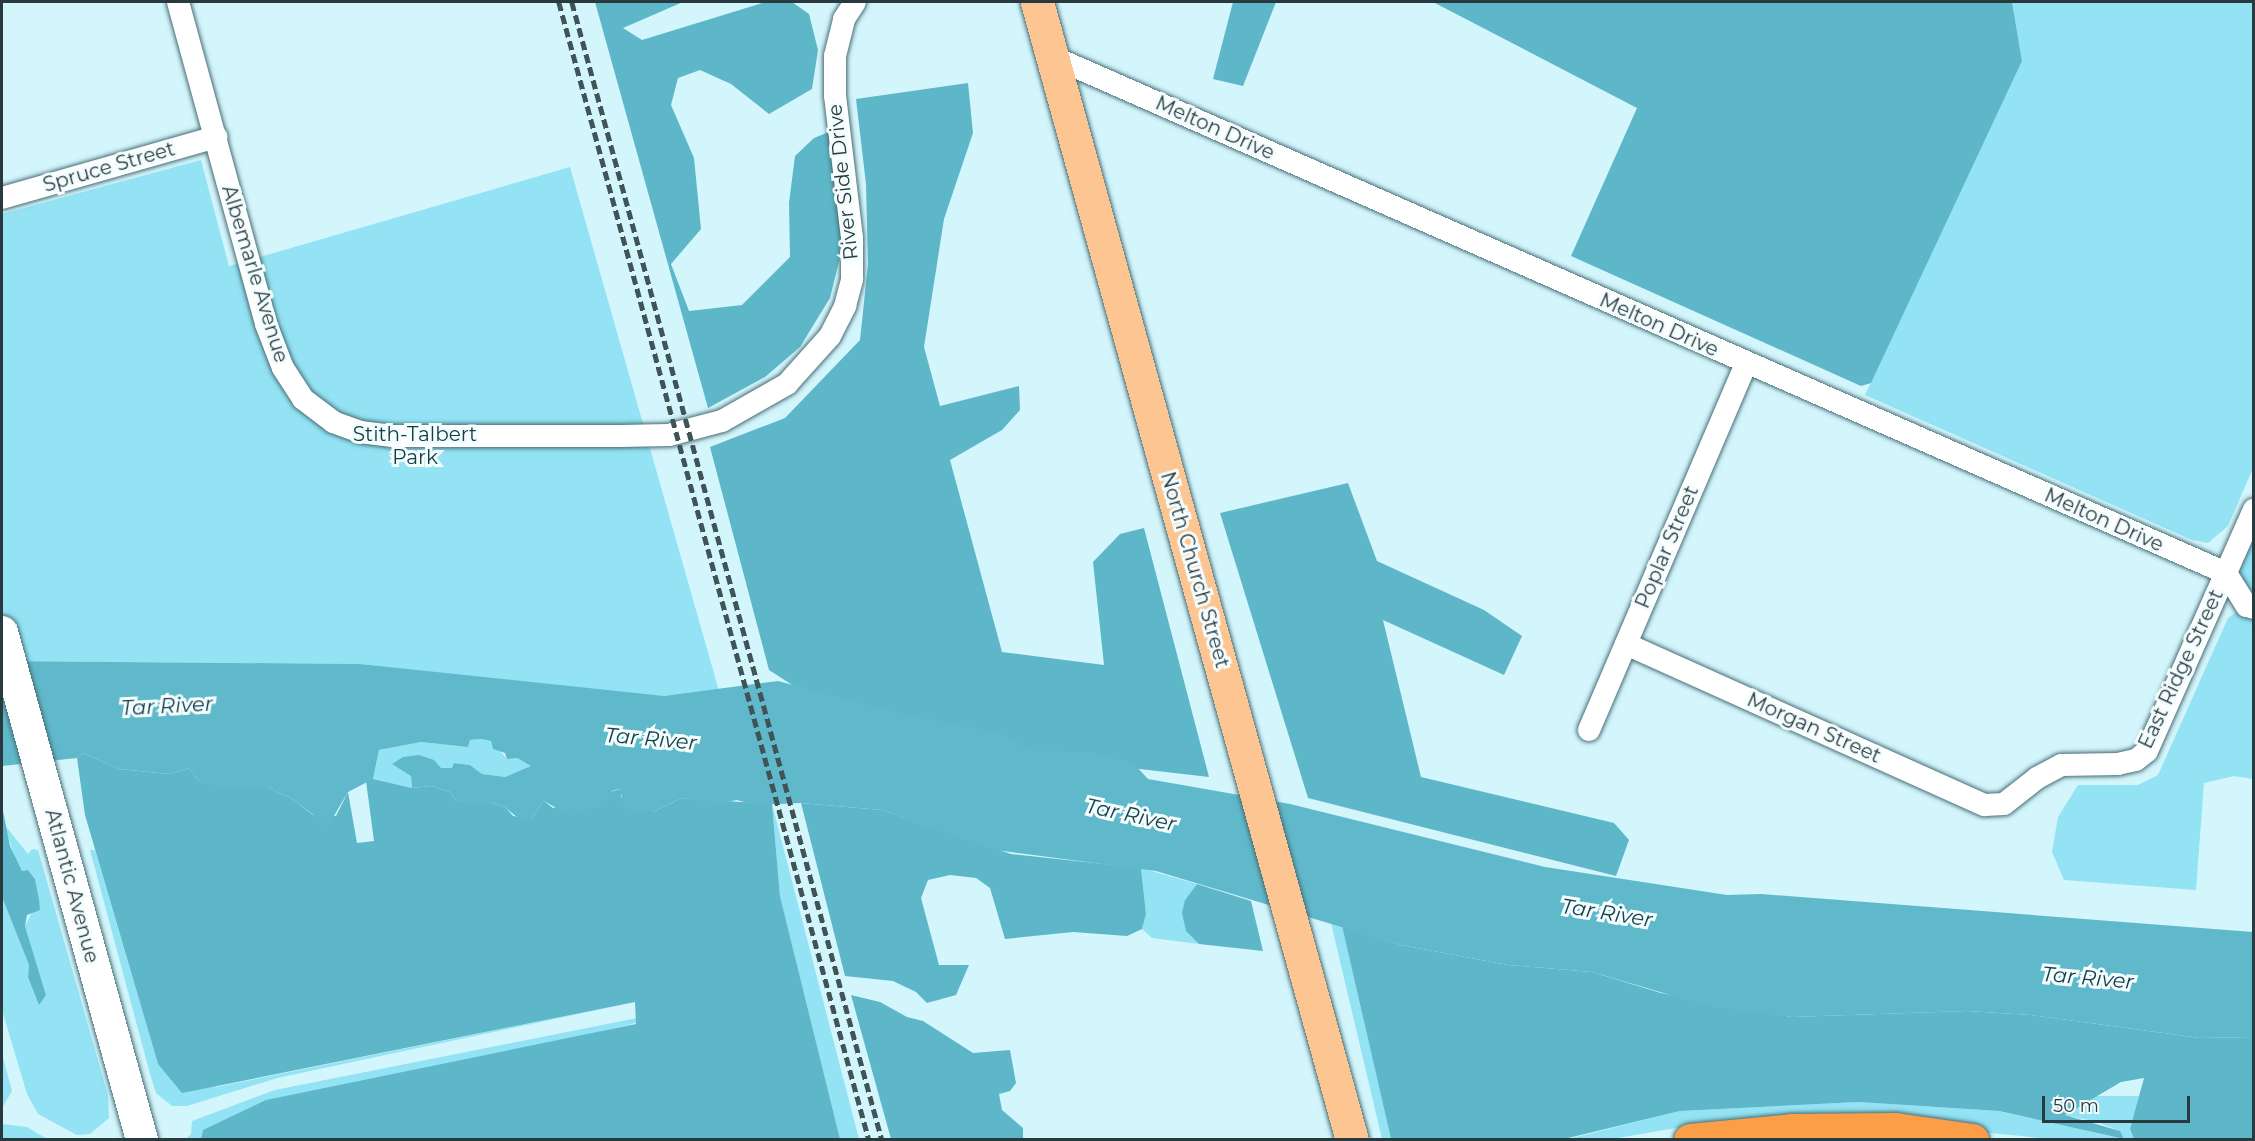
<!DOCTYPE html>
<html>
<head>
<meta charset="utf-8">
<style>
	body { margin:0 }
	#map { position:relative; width:2255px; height:1141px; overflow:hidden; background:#d3f5fc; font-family:Montserrat,sans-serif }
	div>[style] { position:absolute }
	.green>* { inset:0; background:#93e3f4 }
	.forest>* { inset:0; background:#5eb7c9 }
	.water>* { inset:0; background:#60b9cb }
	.roads { filter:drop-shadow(0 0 2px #476e76) drop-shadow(0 0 2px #476e76) }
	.street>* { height:22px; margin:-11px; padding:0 11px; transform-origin:11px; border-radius:11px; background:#fff }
	.secondary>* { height:32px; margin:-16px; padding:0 16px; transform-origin:16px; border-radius:16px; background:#fff }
	.primary>* { height:33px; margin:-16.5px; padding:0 16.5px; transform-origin:16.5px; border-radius:16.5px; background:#fdc591 }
	.highway>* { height:33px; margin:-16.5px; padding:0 16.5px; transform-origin:16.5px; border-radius:16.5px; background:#fc9e48 }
	.rail>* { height:4.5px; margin-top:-2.25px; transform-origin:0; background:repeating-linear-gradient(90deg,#405458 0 9px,transparent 0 13.5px) }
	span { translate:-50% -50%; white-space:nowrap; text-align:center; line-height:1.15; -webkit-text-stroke:6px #f4fdfe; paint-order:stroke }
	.street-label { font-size:20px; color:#293a3e }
	.park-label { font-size:20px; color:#133d45 }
	.water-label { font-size:21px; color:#163f48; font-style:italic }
	.frame { position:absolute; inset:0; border:3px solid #293a3e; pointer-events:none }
	.scale { position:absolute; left:2042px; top:1096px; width:148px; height:27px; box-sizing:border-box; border:3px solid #293a3e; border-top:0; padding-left:8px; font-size:18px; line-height:21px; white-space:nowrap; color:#293a3e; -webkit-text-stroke:4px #f4fdfe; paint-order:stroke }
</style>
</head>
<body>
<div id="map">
	<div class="green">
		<div style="clip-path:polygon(2012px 2px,2253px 2px,2253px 468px,2228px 526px,2208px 543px,2192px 540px,1865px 395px,2022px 61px)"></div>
		<div style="clip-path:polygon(201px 160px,229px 266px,570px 167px,719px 691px,664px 696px,611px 693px,360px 664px,2px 661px,2px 214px)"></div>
		<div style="clip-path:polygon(2253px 535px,2253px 595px,2235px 575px)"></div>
		<div style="clip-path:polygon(2238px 611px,2253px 618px,2253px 779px,2234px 776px,2204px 783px,2196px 890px,2064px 880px,2052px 852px,2058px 817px,2078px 785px,2138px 785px,2158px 775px,2228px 618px)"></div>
		<div style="clip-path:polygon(481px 739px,491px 741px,507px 759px,517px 758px,532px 766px,505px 777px,482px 774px,470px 765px,455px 763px,452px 768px,411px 776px,412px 788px,373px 779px,379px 750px,421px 742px,468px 747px,470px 740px)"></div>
		<div style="clip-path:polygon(772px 804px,859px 1139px,840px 1139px,780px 896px)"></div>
		<div style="clip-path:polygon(4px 824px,28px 854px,32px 849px,38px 850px,108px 1095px,109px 1118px,90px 1134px,77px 1135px,38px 1114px,27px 1094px,2px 1010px,2px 897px,29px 965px,28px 977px,46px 995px,25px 926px,39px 899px,35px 879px,28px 870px,22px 871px,16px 861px)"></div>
		<div style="clip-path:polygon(90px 850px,95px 850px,158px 1064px,216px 1087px,635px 1002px,277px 1078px,187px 1106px,172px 1106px,156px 1093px,150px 1074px)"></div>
		<div style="clip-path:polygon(1141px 868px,1197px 884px,1185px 900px,1199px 944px,1152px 938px,1142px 929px,1146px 914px)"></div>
		<div style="clip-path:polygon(1331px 923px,1342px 926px,1391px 1139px,1382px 1139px)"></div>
		<div style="clip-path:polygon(637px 1018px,636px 1023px,203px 1130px,201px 1139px,185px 1140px,191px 1134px,192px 1121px,275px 1090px)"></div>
		<div style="clip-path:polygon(2px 1054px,12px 1091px,2px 1108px)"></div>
		<div style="clip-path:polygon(2092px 1096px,2141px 1096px,2130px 1129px,2134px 1139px,2124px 1140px,2120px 1131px,2097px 1122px,2065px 1115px)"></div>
		<div style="clip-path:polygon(1858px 1102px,1998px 1111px,2123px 1139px,2051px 1139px,1918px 1126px,1783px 1121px,1676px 1128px,1612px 1139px,1564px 1140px,1680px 1111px)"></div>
		<div style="clip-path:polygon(2px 1124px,27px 1127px,47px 1139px,2px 1139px)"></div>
	</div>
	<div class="forest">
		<div style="clip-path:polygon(595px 2px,683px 2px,623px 28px,642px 40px,766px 2px,792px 2px,809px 14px,818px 50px,812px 89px,769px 114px,731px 84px,700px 70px,678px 78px,671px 105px,694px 158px,701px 229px,671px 264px,689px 311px,742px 305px,790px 257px,789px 203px,795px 156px,814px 138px,831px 131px,843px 245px,830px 298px,800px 347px,765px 377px,708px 408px)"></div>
		<div style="clip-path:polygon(1233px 2px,1276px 2px,1243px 86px,1213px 79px)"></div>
		<div style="clip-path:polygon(1433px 2px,2012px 2px,2022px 61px,1871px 383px,1861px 386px,1571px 256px,1637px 108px)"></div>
		<div style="clip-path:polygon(968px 83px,973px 133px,944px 219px,924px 347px,940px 406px,1019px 386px,1020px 410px,1002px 430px,950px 460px,1002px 652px,1104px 665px,1093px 562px,1120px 534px,1144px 528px,1209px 777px,1036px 757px,823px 705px,769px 670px,710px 447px,785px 418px,860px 340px,868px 264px,866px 184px,856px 99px)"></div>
		<div style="clip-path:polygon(1348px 483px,1377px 561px,1484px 610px,1522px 636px,1504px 675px,1383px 620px,1421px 777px,1614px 823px,1629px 840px,1616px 876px,1308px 798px,1220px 513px)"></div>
		<div style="clip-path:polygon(83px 753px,119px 769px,169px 774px,189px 768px,199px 781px,267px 787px,294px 800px,313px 815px,336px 816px,348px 792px,357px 843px,374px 841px,366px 781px,373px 779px,412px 788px,431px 786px,450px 792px,457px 802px,490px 802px,506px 808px,513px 816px,531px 819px,544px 801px,553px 808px,621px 789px,621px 797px,653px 812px,682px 798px,772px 804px,780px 896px,840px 1139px,201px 1139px,203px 1130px,266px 1100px,636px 1024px,635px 1002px,182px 1093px,158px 1064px,85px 815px,77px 758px)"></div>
		<div style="clip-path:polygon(2px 778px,2px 806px,10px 846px,22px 871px,28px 870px,35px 879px,39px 899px,40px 910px,27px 915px,25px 926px,46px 995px,39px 1005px,28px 977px,29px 965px,2px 897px)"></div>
		<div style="clip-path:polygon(801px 803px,882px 810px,1011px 854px,1141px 868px,1146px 914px,1142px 929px,1127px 936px,1073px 932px,1005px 939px,990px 888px,976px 878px,950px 875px,928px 880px,921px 898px,939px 965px,969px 965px,956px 995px,927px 1003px,916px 992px,893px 981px,845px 976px)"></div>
		<div style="clip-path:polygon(1197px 884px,1251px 901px,1263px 951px,1199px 944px,1186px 931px,1182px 913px,1185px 900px)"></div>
		<div style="clip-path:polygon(1342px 926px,1401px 945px,1508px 965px,1592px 972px,1661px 993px,1791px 1017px,1967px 1011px,2031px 1015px,2200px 1038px,2253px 1037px,2253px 1139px,2134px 1139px,2130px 1129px,2144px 1078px,2121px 1082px,2065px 1115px,2120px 1131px,2124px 1139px,1999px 1111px,1858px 1102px,1680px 1111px,1564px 1139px,1391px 1139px)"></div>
		<div style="clip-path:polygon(851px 995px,880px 1002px,907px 1017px,923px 1021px,973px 1053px,1010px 1050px,1016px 1083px,1010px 1091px,999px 1094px,1002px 1110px,1023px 1128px,1023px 1139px,891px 1139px)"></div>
	</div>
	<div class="water">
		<div style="clip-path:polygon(2px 661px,360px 664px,664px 696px,778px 681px,897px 713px,992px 732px,1010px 737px,1026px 750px,1094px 753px,1134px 764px,1148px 779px,1290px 804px,1545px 867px,1727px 895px,1761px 894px,2253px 932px,2253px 1037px,2200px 1038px,2031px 1015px,1967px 1011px,1792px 1017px,1708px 1006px,1592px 972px,1508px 965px,1401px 945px,1156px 871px,996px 850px,882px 810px,801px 803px,755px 805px,737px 800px,720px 803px,682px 798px,653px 812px,634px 812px,624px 807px,620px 789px,612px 791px,602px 805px,569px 815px,544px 801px,531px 819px,523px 822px,506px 808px,490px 802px,457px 802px,450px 792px,431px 786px,412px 788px,411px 776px,392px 764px,403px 757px,419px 755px,434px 760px,441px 768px,452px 768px,454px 763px,470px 765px,482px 774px,505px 777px,531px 766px,517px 758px,507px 759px,505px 753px,493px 749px,491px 741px,481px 739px,470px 740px,468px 747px,421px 742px,379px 750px,373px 779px,348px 792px,328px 826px,294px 800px,267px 787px,216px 786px,199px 781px,189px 768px,169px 774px,119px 769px,83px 753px,77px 758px,2px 766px)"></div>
	</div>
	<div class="roads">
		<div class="street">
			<div style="left:178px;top:2px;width:334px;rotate:74.7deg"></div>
			<div style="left:266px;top:324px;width:47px;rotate:68.9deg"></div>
			<div style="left:283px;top:368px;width:37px;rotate:57deg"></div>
			<div style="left:303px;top:399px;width:38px;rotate:37deg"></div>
			<div style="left:333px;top:422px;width:29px;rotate:20deg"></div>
			<div style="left:360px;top:432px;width:35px;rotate:7deg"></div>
			<div style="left:395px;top:436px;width:226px"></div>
			<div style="left:621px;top:436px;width:48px;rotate:-1.2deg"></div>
			<div style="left:669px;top:435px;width:55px;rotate:-14.8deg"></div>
			<div style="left:722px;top:421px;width:75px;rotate:-29.6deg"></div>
			<div style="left:787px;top:384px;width:64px;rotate:-48.1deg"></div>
			<div style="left:830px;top:336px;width:34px;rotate:-63deg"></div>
			<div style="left:845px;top:306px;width:28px;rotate:-75deg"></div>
			<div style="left:852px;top:279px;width:41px;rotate:-90deg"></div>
			<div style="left:852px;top:238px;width:143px;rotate:-96.8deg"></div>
			<div style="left:835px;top:96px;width:40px;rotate:-90deg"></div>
			<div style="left:835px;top:56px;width:38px;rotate:-76deg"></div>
			<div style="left:844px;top:19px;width:20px;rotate:-57deg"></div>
			<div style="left:1051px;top:56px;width:1284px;rotate:23.75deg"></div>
			<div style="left:2226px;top:573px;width:39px;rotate:58deg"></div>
			<div style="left:2247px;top:606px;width:7px;rotate:16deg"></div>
			<div style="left:2px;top:198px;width:223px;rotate:-15.9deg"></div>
			<div style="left:1626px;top:644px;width:393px;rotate:24.2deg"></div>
			<div style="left:1985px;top:805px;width:19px;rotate:-3deg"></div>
			<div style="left:2004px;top:804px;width:42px;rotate:-38.2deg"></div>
			<div style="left:2037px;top:778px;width:27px;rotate:-28deg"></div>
			<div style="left:2061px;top:765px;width:57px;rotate:-1deg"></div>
			<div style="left:2118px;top:764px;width:18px;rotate:-13deg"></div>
			<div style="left:2136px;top:760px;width:14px;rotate:-39deg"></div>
			<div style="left:2147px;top:751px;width:264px;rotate:-66.1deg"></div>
			<div style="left:1589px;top:730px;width:399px;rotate:-66.8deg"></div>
		</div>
		<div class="secondary">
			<div style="left:2px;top:632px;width:527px;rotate:74.59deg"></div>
		</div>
		<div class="primary">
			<div style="left:1037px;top:2px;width:1181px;rotate:74.53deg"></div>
		</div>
		<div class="highway">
			<div style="left:1690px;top:1140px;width:102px;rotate:-5.6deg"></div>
			<div style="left:1792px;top:1130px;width:103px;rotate:-0.6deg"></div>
			<div style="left:1895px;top:1129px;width:78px;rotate:8.1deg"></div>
		</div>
	</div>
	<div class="rail">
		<div style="left:559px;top:2px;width:1179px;rotate:74.76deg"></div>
		<div style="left:572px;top:2px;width:1179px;rotate:74.76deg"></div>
	</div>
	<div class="street-label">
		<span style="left:1215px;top:128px;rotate:24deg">Melton Drive</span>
		<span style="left:109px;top:167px;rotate:-16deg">Spruce Street</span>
		<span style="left:843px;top:182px;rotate:-96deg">River Side Drive</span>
		<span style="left:255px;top:274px;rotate:73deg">Albemarle Avenue</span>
		<span style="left:1659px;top:325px;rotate:24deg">Melton Drive</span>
		<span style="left:2104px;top:520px;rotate:24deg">Melton Drive</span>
		<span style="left:1667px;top:547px;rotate:-67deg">Poplar Street</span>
		<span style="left:1195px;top:570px;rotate:74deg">North Church Street</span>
		<span style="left:2181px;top:669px;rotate:-65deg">East Ridge Street</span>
		<span style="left:1814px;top:728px;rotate:24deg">Morgan Street</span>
		<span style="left:72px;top:886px;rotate:75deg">Atlantic Avenue</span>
	</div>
	<div class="park-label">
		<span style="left:415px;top:446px">Stith-Talbert<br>Park</span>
	</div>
	<div class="water-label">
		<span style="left:167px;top:706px;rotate:-3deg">Tar River</span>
		<span style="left:651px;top:739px;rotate:5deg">Tar River</span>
		<span style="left:1131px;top:815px;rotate:12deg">Tar River</span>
		<span style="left:1607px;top:913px;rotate:9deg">Tar River</span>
		<span style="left:2088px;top:978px;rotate:5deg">Tar River</span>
	</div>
	<div class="frame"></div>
	<div class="scale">50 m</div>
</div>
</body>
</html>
